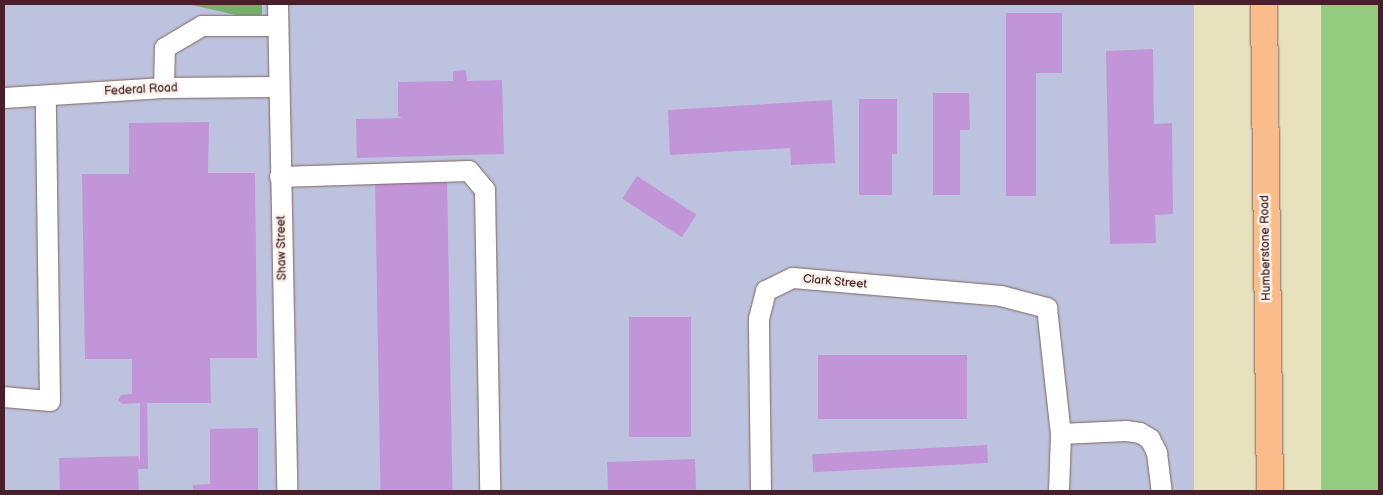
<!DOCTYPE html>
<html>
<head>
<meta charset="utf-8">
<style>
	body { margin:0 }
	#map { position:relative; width:1383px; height:495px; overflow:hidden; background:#e8e1be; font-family:"Balsamiq Sans",sans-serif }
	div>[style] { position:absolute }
	.industrial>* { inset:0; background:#bdc3de; transform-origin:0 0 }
	.green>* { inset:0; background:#93cb7f; transform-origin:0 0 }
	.forest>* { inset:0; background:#76af6e }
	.building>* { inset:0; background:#c295d8; transform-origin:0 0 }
	.roads { filter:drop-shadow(0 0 1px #81635e) drop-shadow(0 0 1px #81635e) }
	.minor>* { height:20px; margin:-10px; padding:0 10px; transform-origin:10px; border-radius:10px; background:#fff }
	.major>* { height:26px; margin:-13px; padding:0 13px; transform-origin:13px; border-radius:13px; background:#fabc8b }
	span { translate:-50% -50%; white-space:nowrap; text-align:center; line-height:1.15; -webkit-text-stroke:5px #f7f3e8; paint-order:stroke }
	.street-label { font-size:12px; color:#4a1f2b }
	.frame { position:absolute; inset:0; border:5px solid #4a1f2b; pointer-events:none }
</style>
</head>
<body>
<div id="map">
	<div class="industrial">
		<div style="left:4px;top:4px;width:1190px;height:487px"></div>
	</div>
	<div class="green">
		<div style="left:1321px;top:4px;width:58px;height:487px"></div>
	</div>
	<div class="forest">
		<div style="clip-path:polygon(188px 4px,262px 4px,262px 15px,236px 15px)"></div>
	</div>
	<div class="building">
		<div style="clip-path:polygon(1006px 13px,1062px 13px,1062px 73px,1036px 73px,1036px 196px,1006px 196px)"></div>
		<div style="clip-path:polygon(1153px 49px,1154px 124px,1172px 123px,1173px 214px,1155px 215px,1156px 243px,1110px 244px,1106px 51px)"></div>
		<div style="clip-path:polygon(466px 70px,467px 81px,502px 80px,504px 154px,357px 158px,356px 119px,402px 118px,398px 116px,398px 82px,453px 81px,453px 71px)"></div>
		<div style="clip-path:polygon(933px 93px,969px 93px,970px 130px,960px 130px,960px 195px,933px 195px)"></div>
		<div style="clip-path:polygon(859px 99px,897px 99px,897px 154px,892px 154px,892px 195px,859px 195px)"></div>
		<div style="clip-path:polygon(832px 100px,835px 163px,791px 165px,790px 148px,670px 155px,668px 110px)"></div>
		<div style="clip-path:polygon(209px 122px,208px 173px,255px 173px,257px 358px,210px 358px,211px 403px,147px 403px,148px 469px,138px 469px,139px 491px,60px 491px,59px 458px,138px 456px,140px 462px,140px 403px,122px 404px,118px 400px,121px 395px,132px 394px,132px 359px,85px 359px,82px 174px,129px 174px,129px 123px)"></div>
		<div style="left:637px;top:176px;width:71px;height:27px;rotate:33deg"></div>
		<div style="left:447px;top:177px;width:314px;height:72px;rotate:89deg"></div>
		<div style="left:629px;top:317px;width:62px;height:120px"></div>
		<div style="left:818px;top:355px;width:149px;height:64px"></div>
		<div style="clip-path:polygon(258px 428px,258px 491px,193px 491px,193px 485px,210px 484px,210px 429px)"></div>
		<div style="left:987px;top:445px;width:18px;height:175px;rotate:87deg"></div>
		<div style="left:695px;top:459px;width:32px;height:88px;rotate:88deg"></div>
	</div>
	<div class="roads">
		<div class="minor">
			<div style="left:278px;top:4px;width:487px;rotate:88.9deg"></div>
			<div style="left:164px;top:88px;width:40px;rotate:-88.6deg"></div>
			<div style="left:165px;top:48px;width:43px;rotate:-30.7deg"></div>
			<div style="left:202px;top:26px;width:76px"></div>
			<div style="left:4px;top:98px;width:160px;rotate:-3.6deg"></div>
			<div style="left:164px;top:88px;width:114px;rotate:-0.5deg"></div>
			<div style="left:280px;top:177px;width:189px;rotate:-1.8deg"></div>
			<div style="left:469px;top:171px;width:25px;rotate:50deg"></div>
			<div style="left:485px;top:190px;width:301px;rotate:89deg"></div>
			<div style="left:4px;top:397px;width:46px;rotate:5deg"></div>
			<div style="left:50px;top:401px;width:305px;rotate:-90.8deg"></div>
			<div style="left:1061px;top:434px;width:65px;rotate:-2.6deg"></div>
			<div style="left:1126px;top:431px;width:14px;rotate:8deg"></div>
			<div style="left:1140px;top:433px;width:12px;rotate:31deg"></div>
			<div style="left:1150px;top:439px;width:16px;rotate:63deg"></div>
			<div style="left:1157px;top:453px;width:38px;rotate:83deg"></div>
			<div style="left:761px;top:491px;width:172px;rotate:-90.7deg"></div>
			<div style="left:759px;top:319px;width:29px;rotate:-76deg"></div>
			<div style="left:766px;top:291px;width:30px;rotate:-26deg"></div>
			<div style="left:793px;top:278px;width:209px;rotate:4.9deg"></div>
			<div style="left:1001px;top:296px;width:48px;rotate:14.6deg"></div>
			<div style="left:1047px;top:308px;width:127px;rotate:83.7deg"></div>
			<div style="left:1061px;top:434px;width:57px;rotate:92deg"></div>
		</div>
		<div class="major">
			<div style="left:1264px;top:4px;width:487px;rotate:89.3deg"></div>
		</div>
	</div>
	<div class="street-label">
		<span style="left:141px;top:90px;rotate:-3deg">Federal Road</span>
		<span style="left:282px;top:248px;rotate:-91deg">Shaw Street</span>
		<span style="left:1266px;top:248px;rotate:-91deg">Humberstone Road</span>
		<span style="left:835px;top:282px;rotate:5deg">Clark Street</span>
	</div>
	<div class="frame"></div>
</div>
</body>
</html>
